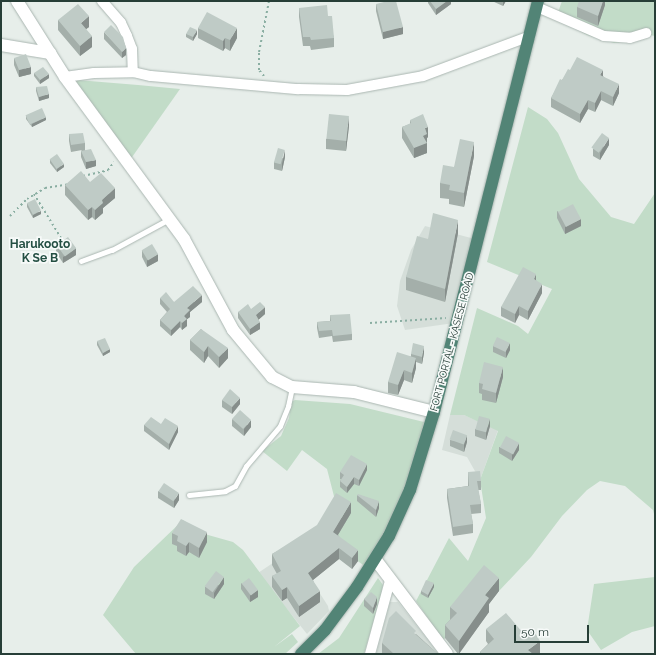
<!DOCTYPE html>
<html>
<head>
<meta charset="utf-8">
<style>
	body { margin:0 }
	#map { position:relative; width:656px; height:655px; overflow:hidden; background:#e7eeea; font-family:Raleway,sans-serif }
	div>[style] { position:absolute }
	.built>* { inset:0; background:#d5ded9 }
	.green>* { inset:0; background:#c2dcc8 }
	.path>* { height:2px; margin-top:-1px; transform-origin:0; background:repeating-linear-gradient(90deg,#8aaea2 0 2px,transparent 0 5px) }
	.roads { filter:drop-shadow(0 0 1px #aab6b1) drop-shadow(0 0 1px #aab6b1) }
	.service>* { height:5px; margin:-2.5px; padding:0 2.5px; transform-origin:2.5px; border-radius:2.5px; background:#fff }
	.minor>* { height:10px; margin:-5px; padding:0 5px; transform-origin:5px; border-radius:5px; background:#fff }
	.tertiary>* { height:12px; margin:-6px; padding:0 6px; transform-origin:6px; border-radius:6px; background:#fff }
	.trunk>* { height:12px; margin:-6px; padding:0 6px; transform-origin:6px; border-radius:6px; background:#528476 }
	.wall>* { inset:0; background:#a4afaa }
	.shaded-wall>* { inset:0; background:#868e8b }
	.building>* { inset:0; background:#bfcbc6; transform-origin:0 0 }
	span { translate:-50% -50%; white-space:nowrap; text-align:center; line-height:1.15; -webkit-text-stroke:3.5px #f7faf9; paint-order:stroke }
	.street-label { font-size:10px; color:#273e37 }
	.quarter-label { font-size:12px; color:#244f43; font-weight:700 }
	.frame { position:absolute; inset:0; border:2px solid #273e37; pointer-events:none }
	.scale { position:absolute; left:514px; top:625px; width:75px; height:18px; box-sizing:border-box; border:2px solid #273e37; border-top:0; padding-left:5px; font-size:12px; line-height:14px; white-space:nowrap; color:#273e37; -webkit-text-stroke:3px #f7faf9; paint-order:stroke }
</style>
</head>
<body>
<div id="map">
	<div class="built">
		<div style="clip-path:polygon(425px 226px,475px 239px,454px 323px,405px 330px,397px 306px,400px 281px,411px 250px)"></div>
		<div style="clip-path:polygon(450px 415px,464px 415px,498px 430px,480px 480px,467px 457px,442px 450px)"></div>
		<div style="clip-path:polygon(292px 550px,328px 606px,329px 611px,307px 634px,258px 573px)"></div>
		<div style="clip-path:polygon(390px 602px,398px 602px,439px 654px,376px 654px)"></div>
	</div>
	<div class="green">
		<div style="clip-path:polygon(562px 1px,655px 1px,655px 36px,650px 35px,639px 40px,614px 43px,587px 35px,556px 18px)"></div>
		<div style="clip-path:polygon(77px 80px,138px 85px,180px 89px,130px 160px,76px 84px)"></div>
		<div style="clip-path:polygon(528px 107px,547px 119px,558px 133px,579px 179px,611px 217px,634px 224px,655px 193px,655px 518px,653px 510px,625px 486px,600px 481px,587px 490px,562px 516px,531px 557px,499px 591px,443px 640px,416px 601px,449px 538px,468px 561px,486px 518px,480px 480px,498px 431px,464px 415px,450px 415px,477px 308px,518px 326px,528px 334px,552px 289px,487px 262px)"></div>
		<div style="clip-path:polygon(295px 400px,350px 404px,424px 422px,412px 472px,400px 506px,366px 567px,334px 544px,336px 504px,327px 469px,302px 450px,287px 471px,262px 451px,281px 436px,289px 418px,291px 402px)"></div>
		<div style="clip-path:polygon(183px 520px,201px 533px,233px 542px,243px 550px,300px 626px,274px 647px,292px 634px,298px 642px,285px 654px,136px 654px,103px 615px,134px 567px)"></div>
		<div style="clip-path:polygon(655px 577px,655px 626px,632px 632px,601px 650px,587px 630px,594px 584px)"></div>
		<div style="clip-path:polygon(378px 578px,383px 585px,380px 599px,364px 654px,318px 654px,339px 638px)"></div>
	</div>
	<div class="path">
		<div style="left:264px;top:76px;width:8px;rotate:-130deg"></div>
		<div style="left:259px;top:70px;width:18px;rotate:-90deg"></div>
		<div style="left:259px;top:52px;width:52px;rotate:-78.9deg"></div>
		<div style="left:83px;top:176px;width:26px;rotate:-13deg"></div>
		<div style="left:108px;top:170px;width:10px;rotate:-53deg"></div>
		<div style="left:34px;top:194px;width:57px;rotate:58.5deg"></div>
		<div style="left:10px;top:216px;width:24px;rotate:-45deg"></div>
		<div style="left:27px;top:199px;width:21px;rotate:-31deg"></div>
		<div style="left:45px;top:188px;width:24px;rotate:-9deg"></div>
		<div style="left:370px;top:323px;width:76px;rotate:-3.8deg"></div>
	</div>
	<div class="roads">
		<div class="service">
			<div style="left:81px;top:261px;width:33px;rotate:-20deg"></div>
			<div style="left:112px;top:250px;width:65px;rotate:-28.5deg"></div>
			<div style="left:189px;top:495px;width:36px;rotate:-6deg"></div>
			<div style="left:225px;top:491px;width:11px;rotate:-27deg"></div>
			<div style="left:235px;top:486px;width:23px;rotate:-61deg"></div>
			<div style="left:246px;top:466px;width:52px;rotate:-49.6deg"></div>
			<div style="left:280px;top:426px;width:22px;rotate:-68deg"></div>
			<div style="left:288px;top:406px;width:19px;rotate:-78deg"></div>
		</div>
		<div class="minor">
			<div style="left:102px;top:1px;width:29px;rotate:49deg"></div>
			<div style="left:121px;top:23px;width:14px;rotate:65deg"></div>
			<div style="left:127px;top:36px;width:14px;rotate:69deg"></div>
			<div style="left:132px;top:49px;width:23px;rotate:88deg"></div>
			<div style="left:537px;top:7px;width:73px;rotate:23.4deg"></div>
			<div style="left:604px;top:36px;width:26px;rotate:4deg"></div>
			<div style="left:630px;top:38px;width:17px;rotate:-17deg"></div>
			<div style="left:65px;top:77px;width:29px;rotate:-8deg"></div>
			<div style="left:94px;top:73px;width:39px;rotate:-1deg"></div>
			<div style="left:133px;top:72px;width:18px;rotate:13deg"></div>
			<div style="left:151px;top:76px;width:148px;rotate:5.1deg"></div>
			<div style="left:298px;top:89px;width:49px;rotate:1.2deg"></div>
			<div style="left:347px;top:90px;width:77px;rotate:-10.4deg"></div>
			<div style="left:423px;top:76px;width:114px;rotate:-20.5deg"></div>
			<div style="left:370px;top:654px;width:76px;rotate:-74.7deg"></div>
		</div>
		<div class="tertiary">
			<div style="left:17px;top:1px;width:90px;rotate:57.7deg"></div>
			<div style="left:65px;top:77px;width:201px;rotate:53.7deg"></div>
			<div style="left:184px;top:239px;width:103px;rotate:61.7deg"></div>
			<div style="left:233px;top:330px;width:61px;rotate:50.3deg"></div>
			<div style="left:272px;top:377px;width:22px;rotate:27deg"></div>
			<div style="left:292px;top:387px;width:62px;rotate:4.6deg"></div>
			<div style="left:354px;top:392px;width:82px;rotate:14deg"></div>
			<div style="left:1px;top:45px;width:50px;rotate:9.3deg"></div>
			<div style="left:375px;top:559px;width:119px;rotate:52.8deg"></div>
		</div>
		<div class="trunk">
			<div style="left:301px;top:654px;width:34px;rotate:-45deg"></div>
			<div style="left:325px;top:630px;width:54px;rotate:-53.3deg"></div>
			<div style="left:357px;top:587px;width:60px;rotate:-57.9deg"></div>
			<div style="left:389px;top:536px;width:51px;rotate:-65.5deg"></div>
			<div style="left:410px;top:490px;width:82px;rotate:-72.9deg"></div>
			<div style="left:434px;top:412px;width:424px;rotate:-75.8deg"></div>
		</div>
	</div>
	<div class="wall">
		<div style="clip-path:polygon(428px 1px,451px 1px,451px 4px,436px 15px,428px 3px)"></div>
		<div style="clip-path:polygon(492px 1px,506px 1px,503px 6px)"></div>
		<div style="clip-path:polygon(605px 1px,605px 5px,598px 26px,577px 17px,577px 7px)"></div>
		<div style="clip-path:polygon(376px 4px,403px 34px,383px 39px,376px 11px)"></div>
		<div style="clip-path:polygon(299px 8px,328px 16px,334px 38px,334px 47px,311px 50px,310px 46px,303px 46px,299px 17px)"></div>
		<div style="clip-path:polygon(58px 20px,89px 27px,86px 29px,92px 47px,80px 56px,58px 30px)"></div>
		<div style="clip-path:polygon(198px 28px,237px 38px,230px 51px,225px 48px,223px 51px,198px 38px)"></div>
		<div style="clip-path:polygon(104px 32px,126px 55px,122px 58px,104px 39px)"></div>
		<div style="clip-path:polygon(186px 34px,197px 34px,193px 41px,186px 37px)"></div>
		<div style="clip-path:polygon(14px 58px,31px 74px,19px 77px,14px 65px)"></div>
		<div style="clip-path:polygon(570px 70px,603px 76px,619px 93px,613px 106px,601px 100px,595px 112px,588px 109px,580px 123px,551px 107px,551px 98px,562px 80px)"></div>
		<div style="clip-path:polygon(34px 73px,49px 78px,40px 84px,34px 76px)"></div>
		<div style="clip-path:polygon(36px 87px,49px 98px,39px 101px,36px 91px)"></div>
		<div style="clip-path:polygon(26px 116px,46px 120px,32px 127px,26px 119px)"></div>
		<div style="clip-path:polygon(410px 120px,428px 137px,427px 138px,427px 153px,414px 158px,402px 138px,402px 127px,410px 124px)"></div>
		<div style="clip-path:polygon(349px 126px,346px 151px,326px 149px,326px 139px)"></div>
		<div style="clip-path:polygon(69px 134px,85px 143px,85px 150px,96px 166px,86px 169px,81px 157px,81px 151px,82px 150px,71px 152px,69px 141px)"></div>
		<div style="clip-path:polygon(609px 145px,600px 160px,593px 156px,593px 149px)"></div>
		<div style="clip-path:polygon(474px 156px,464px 207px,449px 204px,449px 199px,440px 198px,440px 183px,454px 167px)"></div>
		<div style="clip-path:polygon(285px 157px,282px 171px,274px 169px,274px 162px)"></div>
		<div style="clip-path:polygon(50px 159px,64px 167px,57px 172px,50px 163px)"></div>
		<div style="clip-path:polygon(90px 182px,115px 198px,103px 208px,103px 213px,95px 220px,92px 217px,88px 220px,65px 195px,65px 185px)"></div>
		<div style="clip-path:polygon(27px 203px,41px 214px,33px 218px,27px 207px)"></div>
		<div style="clip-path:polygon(557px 211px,581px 226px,565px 234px,557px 218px)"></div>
		<div style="clip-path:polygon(458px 233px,445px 302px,406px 290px,406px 277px,428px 239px)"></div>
		<div style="clip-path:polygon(56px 245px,76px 255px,63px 263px,56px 252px)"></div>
		<div style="clip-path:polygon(142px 250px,158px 261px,147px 267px,142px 257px)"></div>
		<div style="clip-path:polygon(536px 280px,542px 293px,528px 320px,519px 315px,515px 323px,501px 316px,501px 307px)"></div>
		<div style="clip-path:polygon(160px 298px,174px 302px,202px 302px,190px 312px,190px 317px,187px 319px,187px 326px,182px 330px,180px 327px,171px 336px,160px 326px,160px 320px,167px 312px,160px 304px)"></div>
		<div style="clip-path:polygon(251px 309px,265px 314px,258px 320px,260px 329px,250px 335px,238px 318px,238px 312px)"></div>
		<div style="clip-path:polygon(330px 315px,352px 334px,352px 340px,333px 342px,332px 336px,319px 338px,317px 328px,317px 322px,330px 321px)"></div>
		<div style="clip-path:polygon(201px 329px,228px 358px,219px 368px,208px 356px,204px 363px,190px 350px,190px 340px)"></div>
		<div style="clip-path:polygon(97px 341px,110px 352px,103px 356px,97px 345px)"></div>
		<div style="clip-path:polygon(493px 346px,510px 350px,506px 358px,493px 352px)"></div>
		<div style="clip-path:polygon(424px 353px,422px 364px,416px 362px,416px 368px,412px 383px,404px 380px,398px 395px,388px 393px,388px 382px,411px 356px,411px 354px)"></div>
		<div style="clip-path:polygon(503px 377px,496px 403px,482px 400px,482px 394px,479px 393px,479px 383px)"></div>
		<div style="clip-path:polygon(222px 400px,240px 404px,232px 414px,222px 407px)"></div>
		<div style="clip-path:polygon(232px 419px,251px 427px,244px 436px,232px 426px)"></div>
		<div style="clip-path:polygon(161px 424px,178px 432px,169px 450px,144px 431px,144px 425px)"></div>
		<div style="clip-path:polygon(490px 426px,486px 440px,475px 436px,475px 429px)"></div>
		<div style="clip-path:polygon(450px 440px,467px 442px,464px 452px,450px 446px)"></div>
		<div style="clip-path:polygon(499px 447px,519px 450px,512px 461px,499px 453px)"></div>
		<div style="clip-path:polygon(367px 470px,359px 486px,354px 484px,347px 493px,340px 487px,340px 481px,341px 479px,340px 479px,340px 472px)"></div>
		<div style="clip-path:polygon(468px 472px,481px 481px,481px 490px,478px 490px,481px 504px,481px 513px,471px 514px,473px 524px,473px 533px,453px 536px,447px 498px,447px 489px,468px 486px)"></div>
		<div style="clip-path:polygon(158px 491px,179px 500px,174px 508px,158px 498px)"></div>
		<div style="clip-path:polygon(357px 495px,379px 508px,376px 517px,357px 501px)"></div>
		<div style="clip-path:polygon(351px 513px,338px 535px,358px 561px,352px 569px,339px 559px,313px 580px,320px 602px,299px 617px,287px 598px,282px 601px,272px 587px,272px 576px,277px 574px,272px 565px,272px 554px)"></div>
		<div style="clip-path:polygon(172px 533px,207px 542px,199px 558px,189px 552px,186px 556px,177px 551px,177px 546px,172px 544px)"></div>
		<div style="clip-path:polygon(241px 583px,258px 597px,250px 602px,241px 589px)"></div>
		<div style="clip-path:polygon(224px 584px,214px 599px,205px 594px,205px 587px)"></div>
		<div style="clip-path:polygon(434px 587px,428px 598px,421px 594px,421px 591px)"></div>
		<div style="clip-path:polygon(499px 591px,489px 604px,489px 612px,458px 654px,445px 638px,445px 625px,450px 620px,450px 607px)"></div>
		<div style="clip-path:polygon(364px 599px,377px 604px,373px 614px,364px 606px)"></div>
		<div style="clip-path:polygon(486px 629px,540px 654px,480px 654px,480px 652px,488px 644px,486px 641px)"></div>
		<div style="clip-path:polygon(416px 634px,438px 654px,382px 654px,382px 643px)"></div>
	</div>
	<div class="shaded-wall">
		<div style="clip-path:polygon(447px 1px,451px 1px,451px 4px,436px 15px,436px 9px)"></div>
		<div style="clip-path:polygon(503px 1px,506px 1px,503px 6px)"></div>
		<div style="clip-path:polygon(603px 1px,605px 1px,605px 5px,598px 26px,598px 16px)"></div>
		<div style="clip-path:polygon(89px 16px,89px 27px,81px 33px,81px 23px)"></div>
		<div style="clip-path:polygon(403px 27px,403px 34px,383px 39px,383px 32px)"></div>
		<div style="clip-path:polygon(237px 28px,237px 38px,230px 51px,230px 40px)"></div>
		<div style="clip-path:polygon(197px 30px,197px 34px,193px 41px,193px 37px)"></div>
		<div style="clip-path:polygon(92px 36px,92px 47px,80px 56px,80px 46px)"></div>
		<div style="clip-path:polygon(225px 38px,225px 48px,223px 51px,223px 41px)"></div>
		<div style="clip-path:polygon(126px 48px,126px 55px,122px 58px,122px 52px)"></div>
		<div style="clip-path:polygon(31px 67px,31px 74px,19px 77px,19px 70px)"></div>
		<div style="clip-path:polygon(603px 70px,603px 79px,600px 75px)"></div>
		<div style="clip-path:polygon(49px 74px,49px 78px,40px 84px,40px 80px)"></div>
		<div style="clip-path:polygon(619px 84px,619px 93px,613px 106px,613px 97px)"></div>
		<div style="clip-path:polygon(601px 91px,601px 100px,595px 112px,595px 103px)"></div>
		<div style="clip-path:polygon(49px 94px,49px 98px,39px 101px,39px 97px)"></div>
		<div style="clip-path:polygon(588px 100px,588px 109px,580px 123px,580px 114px)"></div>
		<div style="clip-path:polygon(349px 116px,349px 126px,346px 151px,346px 141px)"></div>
		<div style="clip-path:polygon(46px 117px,46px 120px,32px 127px,32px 124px)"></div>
		<div style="clip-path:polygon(428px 127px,428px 137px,427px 138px,427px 153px,414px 158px,414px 148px,423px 136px,425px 128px)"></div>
		<div style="clip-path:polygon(609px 138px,609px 145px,600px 160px,600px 153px)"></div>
		<div style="clip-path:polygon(474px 142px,474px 156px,464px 207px,464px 193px)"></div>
		<div style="clip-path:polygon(285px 150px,285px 157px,282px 171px,282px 164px)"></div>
		<div style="clip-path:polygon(96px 160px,96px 166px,86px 169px,86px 162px)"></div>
		<div style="clip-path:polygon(64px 164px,64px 167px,57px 172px,57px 169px)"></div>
		<div style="clip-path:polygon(115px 188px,115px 198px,103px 208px,103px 213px,95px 220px,95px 210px,102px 200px)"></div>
		<div style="clip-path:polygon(92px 207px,92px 217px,88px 220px,88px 210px)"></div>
		<div style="clip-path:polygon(41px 211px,41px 214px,33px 218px,33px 215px)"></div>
		<div style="clip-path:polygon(581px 219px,581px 226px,565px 234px,565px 227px)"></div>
		<div style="clip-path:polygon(458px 220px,458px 233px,445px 302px,445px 289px)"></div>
		<div style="clip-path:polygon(76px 248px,76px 255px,63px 263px,63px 257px)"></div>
		<div style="clip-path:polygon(158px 254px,158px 261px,147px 267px,147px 260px)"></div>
		<div style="clip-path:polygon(536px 274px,536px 283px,534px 279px)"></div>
		<div style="clip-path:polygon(542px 284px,542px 293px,528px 320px,528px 311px)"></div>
		<div style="clip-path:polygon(202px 295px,202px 302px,190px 312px,190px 317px,186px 320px,187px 319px,187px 326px,182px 330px,182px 323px,187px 308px)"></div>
		<div style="clip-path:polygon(519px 306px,519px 315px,515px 323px,515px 314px)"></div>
		<div style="clip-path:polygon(265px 307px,265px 314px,256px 322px,256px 315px)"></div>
		<div style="clip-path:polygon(180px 321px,180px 327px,171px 336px,171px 330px)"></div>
		<div style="clip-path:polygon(260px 322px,260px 329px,250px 335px,250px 329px)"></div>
		<div style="clip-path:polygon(510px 343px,510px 350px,506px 358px,506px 351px)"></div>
		<div style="clip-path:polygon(208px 346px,208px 356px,204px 363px,204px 352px)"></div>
		<div style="clip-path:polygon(424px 346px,424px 353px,422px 364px,422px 357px)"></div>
		<div style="clip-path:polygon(228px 348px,228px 358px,219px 368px,219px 357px)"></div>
		<div style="clip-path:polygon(110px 349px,110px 352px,103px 356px,103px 353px)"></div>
		<div style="clip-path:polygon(416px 358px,416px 368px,412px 383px,412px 373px)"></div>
		<div style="clip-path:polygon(503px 367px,503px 377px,496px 403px,496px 393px)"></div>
		<div style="clip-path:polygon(404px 370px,404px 380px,398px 395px,398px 385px)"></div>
		<div style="clip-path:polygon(240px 398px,240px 404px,232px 414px,232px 407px)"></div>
		<div style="clip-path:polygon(490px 419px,490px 426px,486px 440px,486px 433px)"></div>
		<div style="clip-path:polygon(251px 420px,251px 427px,244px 436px,244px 429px)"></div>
		<div style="clip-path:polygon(178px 426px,178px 432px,169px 450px,169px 444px)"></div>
		<div style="clip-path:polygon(467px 435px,467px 442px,464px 452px,464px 445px)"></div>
		<div style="clip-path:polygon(519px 443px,519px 450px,512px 461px,512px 455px)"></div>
		<div style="clip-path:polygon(367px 464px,367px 470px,359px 486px,359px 480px)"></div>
		<div style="clip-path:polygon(354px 477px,354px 484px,347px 493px,347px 487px)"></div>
		<div style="clip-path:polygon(179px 493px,179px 500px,174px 508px,174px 501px)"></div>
		<div style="clip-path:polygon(379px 501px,379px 508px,376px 517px,376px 510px)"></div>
		<div style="clip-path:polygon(351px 502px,351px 513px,333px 543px,333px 532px)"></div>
		<div style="clip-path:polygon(207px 532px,207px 542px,199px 558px,199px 548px)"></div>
		<div style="clip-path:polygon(189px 542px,189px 552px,186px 556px,186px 546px)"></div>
		<div style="clip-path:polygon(339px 548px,339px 559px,308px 584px,308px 573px)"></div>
		<div style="clip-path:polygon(358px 550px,358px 561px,352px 569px,352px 558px)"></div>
		<div style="clip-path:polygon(224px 577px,224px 584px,214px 599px,214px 593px)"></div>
		<div style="clip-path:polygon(499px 578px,499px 591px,489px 604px,489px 612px,459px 654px,459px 641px,485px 595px)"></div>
		<div style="clip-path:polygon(434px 583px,434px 587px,428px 598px,428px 595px)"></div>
		<div style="clip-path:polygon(287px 587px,287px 598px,282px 601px,282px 590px)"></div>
		<div style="clip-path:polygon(258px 590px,258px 597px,250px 602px,250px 595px)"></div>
		<div style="clip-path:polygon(320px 591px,320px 602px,299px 617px,299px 606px)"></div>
		<div style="clip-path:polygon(377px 597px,377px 604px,373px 614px,373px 608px)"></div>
		<div style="clip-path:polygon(540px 641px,540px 654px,528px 654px,528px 650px)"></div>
	</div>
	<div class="building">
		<div style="clip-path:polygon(388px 1px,396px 1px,403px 27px,383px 32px,376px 4px)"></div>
		<div style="clip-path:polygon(430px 1px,447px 1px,436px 9px)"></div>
		<div style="clip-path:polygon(579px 1px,603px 1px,598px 16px,577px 7px)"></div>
		<div style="clip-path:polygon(78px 4px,89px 16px,81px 23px,92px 36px,80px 46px,58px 20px)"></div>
		<div style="clip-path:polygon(327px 5px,328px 16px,332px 16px,334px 38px,311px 40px,310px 37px,303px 37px,299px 8px)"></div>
		<div style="clip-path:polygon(207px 12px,237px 28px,230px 40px,225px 38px,223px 41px,198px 28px)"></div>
		<div style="clip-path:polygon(111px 25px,123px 37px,126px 48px,122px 52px,104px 32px)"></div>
		<div style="clip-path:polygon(190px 27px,197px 30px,193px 37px,186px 34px)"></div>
		<div style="clip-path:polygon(26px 54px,31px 67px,19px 70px,14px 58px)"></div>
		<div style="clip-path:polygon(577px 57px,603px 70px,600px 75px,619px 84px,613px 97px,601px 91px,595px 103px,588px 100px,580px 114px,551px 98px,560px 79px,562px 80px,568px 69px,570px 70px)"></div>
		<div style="clip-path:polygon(43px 67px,49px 74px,40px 80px,34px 73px)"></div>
		<div style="clip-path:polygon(47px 86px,49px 94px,39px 97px,36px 87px)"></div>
		<div style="left:42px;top:108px;width:10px;height:18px;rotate:66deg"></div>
		<div style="left:329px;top:114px;width:20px;height:25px;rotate:6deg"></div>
		<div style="clip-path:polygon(423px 114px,428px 127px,425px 128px,427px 134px,423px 136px,427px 143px,414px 148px,402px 127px,411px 123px,410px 120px)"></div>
		<div style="clip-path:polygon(83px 133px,85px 143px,71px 145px,69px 134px)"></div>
		<div style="left:602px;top:133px;width:9px;height:18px;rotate:36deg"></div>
		<div style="clip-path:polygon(460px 139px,474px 142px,464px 193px,449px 190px,450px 185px,440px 183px,443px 165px,454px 167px)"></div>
		<div style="left:278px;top:148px;width:7px;height:15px;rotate:16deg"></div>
		<div style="clip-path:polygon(91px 149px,96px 160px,86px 162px,81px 151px)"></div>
		<div style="left:57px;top:154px;width:12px;height:9px;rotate:55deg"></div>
		<div style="clip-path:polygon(81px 171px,90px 182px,101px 173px,115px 188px,102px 200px,103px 203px,95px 210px,92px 207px,88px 210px,65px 185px)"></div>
		<div style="left:35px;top:199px;width:13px;height:9px;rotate:63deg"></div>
		<div style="left:573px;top:204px;width:17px;height:17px;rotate:62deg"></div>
		<div style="clip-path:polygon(433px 213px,458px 220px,445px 289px,406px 277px,417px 236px,428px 239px)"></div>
		<div style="left:68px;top:237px;width:14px;height:14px;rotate:54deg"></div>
		<div style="left:152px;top:244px;width:12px;height:12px;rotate:59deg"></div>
		<div style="clip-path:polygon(523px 267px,536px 274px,534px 279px,542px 284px,528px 311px,519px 306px,515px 314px,501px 307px)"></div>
		<div style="clip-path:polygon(193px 286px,202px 295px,187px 308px,190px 310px,184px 316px,187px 319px,182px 323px,180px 321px,171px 330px,160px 320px,170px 309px,160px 298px,166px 292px,174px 302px)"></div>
		<div style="clip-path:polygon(260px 302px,265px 307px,256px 315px,260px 322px,250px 329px,238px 312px,248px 304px,251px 309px)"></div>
		<div style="clip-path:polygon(350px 314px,352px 334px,333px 336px,332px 330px,319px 331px,317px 322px,331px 321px,330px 315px)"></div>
		<div style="clip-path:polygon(201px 329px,228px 348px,219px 357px,208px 346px,204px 352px,190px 340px)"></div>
		<div style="left:497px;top:337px;width:14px;height:10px;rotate:25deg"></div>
		<div style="clip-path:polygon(105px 338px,110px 349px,103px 353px,97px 341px)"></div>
		<div style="clip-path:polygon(413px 343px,424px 346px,422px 357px,411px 354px)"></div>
		<div style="clip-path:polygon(397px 352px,416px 358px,412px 373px,404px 370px,398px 385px,388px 382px)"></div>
		<div style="clip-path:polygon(484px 362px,503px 367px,496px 393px,482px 389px,483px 384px,479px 383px)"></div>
		<div style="clip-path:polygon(230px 389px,240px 398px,232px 407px,222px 400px)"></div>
		<div style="left:240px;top:410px;width:15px;height:12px;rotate:42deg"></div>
		<div style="left:479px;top:416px;width:11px;height:14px;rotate:15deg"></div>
		<div style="clip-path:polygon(151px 417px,161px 424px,165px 418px,178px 426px,169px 444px,144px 425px)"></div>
		<div style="left:453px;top:430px;width:15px;height:10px;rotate:20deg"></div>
		<div style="left:506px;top:436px;width:15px;height:13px;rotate:28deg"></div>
		<div style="clip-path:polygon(351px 455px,367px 464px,359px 480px,354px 477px,347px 487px,340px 481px,344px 475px,340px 472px)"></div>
		<div style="clip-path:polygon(480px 471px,481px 481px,477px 481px,481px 504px,470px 505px,473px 524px,453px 527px,447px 489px,469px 486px,468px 472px)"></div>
		<div style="left:164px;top:483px;width:18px;height:10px;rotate:34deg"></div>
		<div style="clip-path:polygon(336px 493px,351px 502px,333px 532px,358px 550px,352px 558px,339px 548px,308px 573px,320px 591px,299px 606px,287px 587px,282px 590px,272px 576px,281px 571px,272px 554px,317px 525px)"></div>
		<div style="clip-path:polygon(358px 494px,379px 501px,376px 510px,357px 495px)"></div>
		<div style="clip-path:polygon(181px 519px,207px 532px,199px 548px,189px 542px,186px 546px,177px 541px,178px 536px,172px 533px)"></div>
		<div style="clip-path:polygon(484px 565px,499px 578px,485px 595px,489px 598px,459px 641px,445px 625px,457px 613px,450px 607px)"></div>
		<div style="left:216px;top:571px;width:10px;height:19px;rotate:37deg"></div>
		<div style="left:249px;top:578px;width:15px;height:9px;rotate:53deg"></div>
		<div style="clip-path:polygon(426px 580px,434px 583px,428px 595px,421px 591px)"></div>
		<div style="clip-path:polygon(371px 592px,377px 597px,373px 608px,364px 599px)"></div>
		<div style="clip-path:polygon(396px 611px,416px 631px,414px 633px,438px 654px,394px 654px,382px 643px,389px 618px)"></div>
		<div style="clip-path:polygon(506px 613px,523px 633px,532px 628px,540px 641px,528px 650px,533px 654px,482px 654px,480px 652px,494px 639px,486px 629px)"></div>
	</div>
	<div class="street-label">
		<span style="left:452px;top:342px;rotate:-75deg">FORT PORTAL - KASESE ROAD</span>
	</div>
	<div class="quarter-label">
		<span style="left:40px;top:252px">Harukooto<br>K Se B</span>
	</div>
	<div class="frame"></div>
	<div class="scale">50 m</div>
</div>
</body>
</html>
